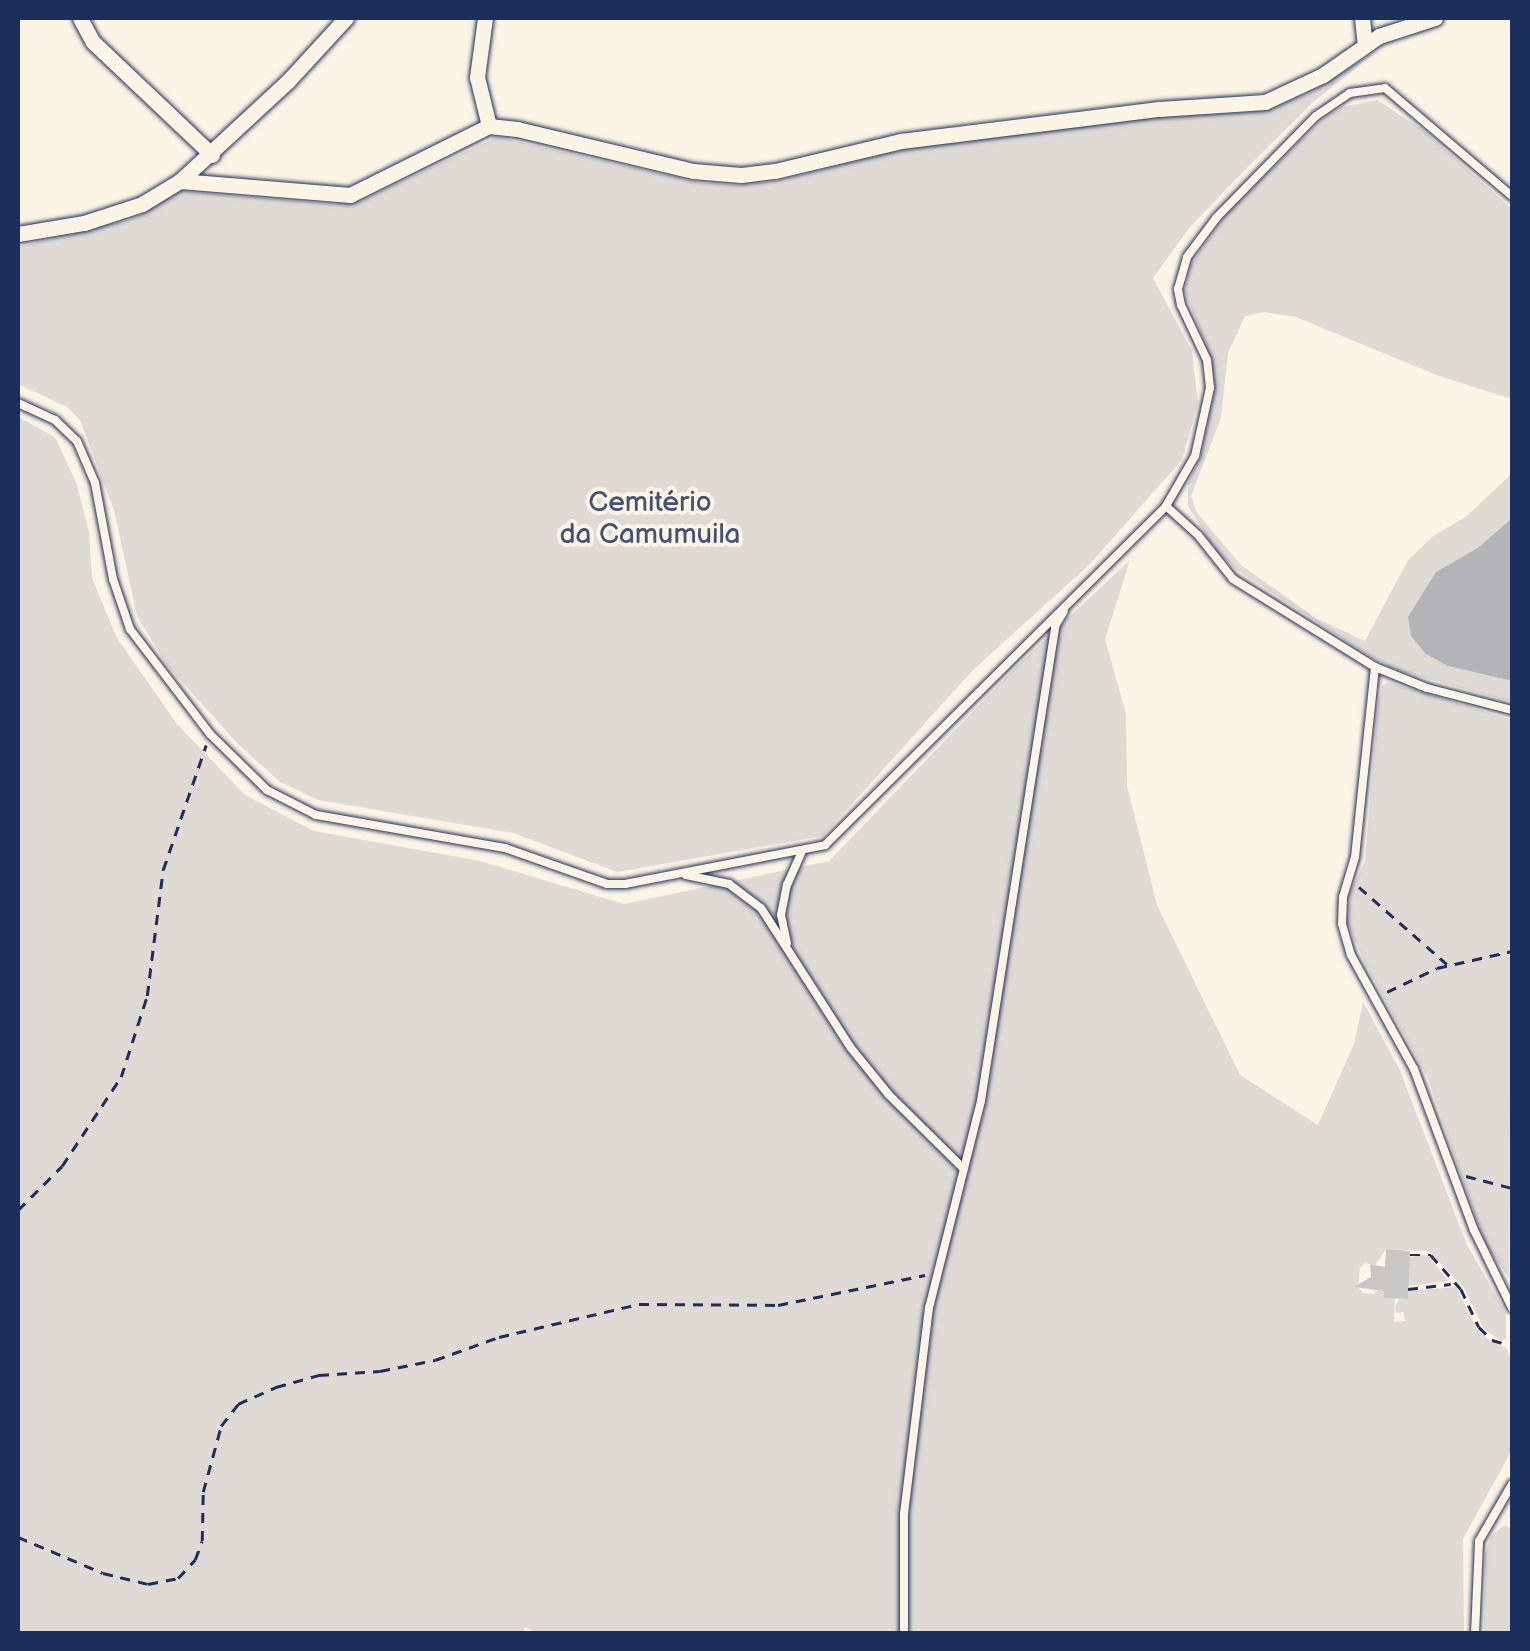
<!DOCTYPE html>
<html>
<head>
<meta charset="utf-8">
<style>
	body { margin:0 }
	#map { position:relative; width:1530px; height:1651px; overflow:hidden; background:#fcf5e5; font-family:"Balsamiq Sans",sans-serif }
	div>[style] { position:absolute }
	.green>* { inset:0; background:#dfdbd4 }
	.water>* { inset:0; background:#b2b4b8 }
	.building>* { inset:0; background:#c8c7c6 }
	.path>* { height:2.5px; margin-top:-1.25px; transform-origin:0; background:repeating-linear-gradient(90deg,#1b2f5e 0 10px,transparent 0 18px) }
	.roads { filter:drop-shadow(0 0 2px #1b2f5e) drop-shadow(0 0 2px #1b2f5e) }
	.service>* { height:8px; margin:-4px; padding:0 4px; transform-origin:4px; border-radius:4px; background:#fcf5e5 }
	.minor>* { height:15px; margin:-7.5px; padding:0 7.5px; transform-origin:7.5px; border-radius:7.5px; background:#fcf5e5 }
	span { translate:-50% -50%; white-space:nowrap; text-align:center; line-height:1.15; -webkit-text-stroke:8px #fcf5e5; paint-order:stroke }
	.park-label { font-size:28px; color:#425176 }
	.frame { position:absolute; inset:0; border:20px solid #1b2f5e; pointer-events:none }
</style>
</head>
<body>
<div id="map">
	<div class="green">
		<div style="clip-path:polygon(1377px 51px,1312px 103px,1245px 170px,1190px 227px,1153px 278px,1192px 351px,1198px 403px,1182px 460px,1088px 566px,973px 670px,823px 836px,617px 872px,513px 833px,318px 800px,280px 782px,237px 743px,167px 665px,137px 616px,114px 510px,80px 420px,67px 407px,18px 384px,18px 247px,135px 218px,179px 191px,332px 204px,360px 201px,497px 137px,696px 182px,737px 185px,777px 181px,900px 150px,1160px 117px,1268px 110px,1307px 94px)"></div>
		<div style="clip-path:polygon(1377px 100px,1423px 130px,1512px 209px,1512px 399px,1439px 376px,1296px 317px,1264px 312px,1245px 316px,1228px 353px,1221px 418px,1191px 496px,1197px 513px,1241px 565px,1316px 618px,1365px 641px,1408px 560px,1433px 536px,1467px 516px,1512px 473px,1512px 518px,1479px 547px,1436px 572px,1448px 666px,1512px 681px,1512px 702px,1399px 671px,1371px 657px,1237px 570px,1216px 551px,1188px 506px,1188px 484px,1201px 456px,1214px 391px,1209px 353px,1185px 292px,1191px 264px,1228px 212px,1324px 118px,1342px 107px)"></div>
		<div style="clip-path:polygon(18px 417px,55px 437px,76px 482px,89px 532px,92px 578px,117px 638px,177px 724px,245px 795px,314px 831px,480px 861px,624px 904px,829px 861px,1016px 667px,1130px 560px,1105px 639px,1126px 714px,1127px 786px,1157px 905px,1240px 1075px,1318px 1125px,1354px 1044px,1363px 1002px,1399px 1068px,1467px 1245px,1506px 1313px,1506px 1339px,1501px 1341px,1484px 1329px,1464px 1288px,1429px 1251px,1386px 1249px,1375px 1265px,1365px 1263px,1360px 1268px,1358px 1287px,1363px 1293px,1374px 1294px,1385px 1282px,1395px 1298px,1394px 1322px,1405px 1321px,1404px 1312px,1396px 1313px,1395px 1307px,1399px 1299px,1408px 1299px,1408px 1291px,1456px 1287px,1477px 1329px,1491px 1342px,1507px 1348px,1512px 1366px,1512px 1450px,1463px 1539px,1464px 1633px,538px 1634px,525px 1627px,522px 1634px,18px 1633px)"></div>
		<div style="clip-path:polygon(1388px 682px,1512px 720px,1509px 1278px,1485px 1244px,1427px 1076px,1366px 965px,1347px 923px,1350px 892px,1365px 861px,1378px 705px,1382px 686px)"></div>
		<div style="clip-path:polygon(1423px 1255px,1429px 1256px,1448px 1281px,1408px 1286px,1409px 1257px)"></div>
		<div style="clip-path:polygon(1504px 1525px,1512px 1529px,1512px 1633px,1484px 1633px,1485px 1555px,1491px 1536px)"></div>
	</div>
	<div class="water">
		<div style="clip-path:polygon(1512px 518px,1512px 681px,1448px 666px,1426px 654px,1411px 636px,1408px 617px,1436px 572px,1479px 547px)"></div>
	</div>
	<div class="building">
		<div style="clip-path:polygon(1386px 1249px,1410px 1251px,1408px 1299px,1384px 1298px,1384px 1291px,1354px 1287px,1371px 1277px,1370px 1264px,1385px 1267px)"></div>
	</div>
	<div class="path">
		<div style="left:1359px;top:887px;width:117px;rotate:41.2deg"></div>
		<div style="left:1387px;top:992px;width:55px;rotate:-25.6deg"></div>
		<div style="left:1437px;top:968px;width:77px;rotate:-12.8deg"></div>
		<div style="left:1466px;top:1176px;width:48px;rotate:14.6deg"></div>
		<div style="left:18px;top:1210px;width:62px;rotate:-45deg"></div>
		<div style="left:62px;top:1166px;width:107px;rotate:-56.5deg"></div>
		<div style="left:121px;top:1077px;width:85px;rotate:-72.2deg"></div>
		<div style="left:147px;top:996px;width:127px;rotate:-82.8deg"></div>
		<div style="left:163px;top:870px;width:132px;rotate:-71deg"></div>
		<div style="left:1410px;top:1255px;width:21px"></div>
		<div style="left:1431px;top:1255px;width:45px;rotate:48.6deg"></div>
		<div style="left:1461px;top:1289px;width:42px;rotate:64.7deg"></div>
		<div style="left:1479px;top:1327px;width:18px;rotate:45deg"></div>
		<div style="left:1492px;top:1340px;width:15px;rotate:16deg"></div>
		<div style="left:1408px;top:1289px;width:43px;rotate:-6.6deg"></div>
		<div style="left:18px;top:1537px;width:92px;rotate:23deg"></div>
		<div style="left:103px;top:1573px;width:46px;rotate:13.7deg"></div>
		<div style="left:148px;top:1584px;width:31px;rotate:-11deg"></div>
		<div style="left:178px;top:1578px;width:25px;rotate:-47deg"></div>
		<div style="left:195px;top:1560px;width:20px;rotate:-70deg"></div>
		<div style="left:202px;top:1541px;width:49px;rotate:-88.8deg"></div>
		<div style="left:203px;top:1492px;width:68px;rotate:-74.7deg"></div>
		<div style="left:221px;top:1426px;width:28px;rotate:-52deg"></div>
		<div style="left:238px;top:1404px;width:42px;rotate:-24.1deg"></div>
		<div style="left:276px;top:1387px;width:45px;rotate:-15.6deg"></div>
		<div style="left:319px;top:1375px;width:61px;rotate:-3.8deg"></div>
		<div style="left:380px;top:1371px;width:56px;rotate:-11.3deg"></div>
		<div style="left:435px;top:1360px;width:68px;rotate:-19.8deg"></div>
		<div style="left:499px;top:1337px;width:144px;rotate:-13.3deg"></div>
		<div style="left:639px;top:1304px;width:139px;rotate:0.4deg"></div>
		<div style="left:778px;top:1305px;width:150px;rotate:-11.5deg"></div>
	</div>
	<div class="roads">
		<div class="service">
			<div style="left:18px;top:403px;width:41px;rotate:24.7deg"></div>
			<div style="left:55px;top:420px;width:30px;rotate:44deg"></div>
			<div style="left:77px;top:441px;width:46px;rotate:66.8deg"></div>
			<div style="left:95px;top:483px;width:98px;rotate:79.4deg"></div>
			<div style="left:113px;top:579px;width:53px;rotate:71.2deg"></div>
			<div style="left:130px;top:629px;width:132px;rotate:52.7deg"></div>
			<div style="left:210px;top:734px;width:80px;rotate:44.5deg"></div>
			<div style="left:267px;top:790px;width:55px;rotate:27deg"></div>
			<div style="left:316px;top:815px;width:192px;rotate:9.9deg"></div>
			<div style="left:505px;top:848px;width:108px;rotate:19.4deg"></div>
			<div style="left:607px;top:884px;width:18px"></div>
			<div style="left:625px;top:884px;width:204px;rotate:-11deg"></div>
			<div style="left:825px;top:845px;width:481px;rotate:-44.8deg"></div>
			<div style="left:1166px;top:506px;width:58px;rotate:-59.9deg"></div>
			<div style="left:1195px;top:456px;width:70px;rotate:-77.6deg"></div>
			<div style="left:1210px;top:388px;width:28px;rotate:-96deg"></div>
			<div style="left:1207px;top:360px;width:61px;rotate:-115.3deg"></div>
			<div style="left:1181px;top:305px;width:16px;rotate:-101deg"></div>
			<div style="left:1178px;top:289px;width:33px;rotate:-74deg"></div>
			<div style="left:1187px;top:257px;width:50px;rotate:-53.1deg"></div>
			<div style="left:1217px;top:217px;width:141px;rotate:-45.6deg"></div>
			<div style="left:1316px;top:116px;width:41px;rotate:-34.1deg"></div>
			<div style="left:1350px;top:93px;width:35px;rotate:-8deg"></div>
			<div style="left:1385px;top:88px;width:167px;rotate:40.4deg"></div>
			<div style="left:1166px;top:506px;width:43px;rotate:42.2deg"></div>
			<div style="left:1198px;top:535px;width:56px;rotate:51.5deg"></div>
			<div style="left:1233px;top:579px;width:167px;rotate:31.8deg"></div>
			<div style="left:1375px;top:667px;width:56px;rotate:22deg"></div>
			<div style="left:1427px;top:688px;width:88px;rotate:14.5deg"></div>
			<div style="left:1375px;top:667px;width:191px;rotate:96deg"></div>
			<div style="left:1355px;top:857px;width:42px;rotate:106.7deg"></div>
			<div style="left:1343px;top:897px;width:27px;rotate:92deg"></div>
			<div style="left:1342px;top:924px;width:32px;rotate:74deg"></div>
			<div style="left:1351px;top:955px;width:130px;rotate:61.1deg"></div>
			<div style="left:1414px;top:1069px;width:172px;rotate:69.6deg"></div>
			<div style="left:1474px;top:1230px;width:87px;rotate:64deg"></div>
			<div style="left:686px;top:875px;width:44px;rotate:11.8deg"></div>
			<div style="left:729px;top:884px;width:40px;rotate:37deg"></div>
			<div style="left:761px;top:908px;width:166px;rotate:57.3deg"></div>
			<div style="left:851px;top:1048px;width:60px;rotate:51deg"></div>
			<div style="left:889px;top:1095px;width:105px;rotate:44.6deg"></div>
			<div style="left:787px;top:943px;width:29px;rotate:-102deg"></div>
			<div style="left:781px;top:915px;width:31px;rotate:-79deg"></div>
			<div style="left:787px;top:885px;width:36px;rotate:-66deg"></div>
			<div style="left:904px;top:1634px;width:120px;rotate:-90deg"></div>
			<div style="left:904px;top:1514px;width:208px;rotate:-83.1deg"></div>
			<div style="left:929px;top:1308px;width:213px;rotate:-75.9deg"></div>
			<div style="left:981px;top:1101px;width:481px;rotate:-81.1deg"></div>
			<div style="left:1055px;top:626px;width:17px;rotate:-59deg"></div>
			<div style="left:1475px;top:1634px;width:93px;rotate:-87.5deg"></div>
			<div style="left:1479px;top:1541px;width:66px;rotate:-59.9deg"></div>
		</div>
		<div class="minor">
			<div style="left:80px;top:18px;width:27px;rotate:62deg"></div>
			<div style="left:93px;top:42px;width:164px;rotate:43.5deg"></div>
			<div style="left:485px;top:18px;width:60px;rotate:97.7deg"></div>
			<div style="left:477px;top:77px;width:50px;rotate:76.2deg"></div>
			<div style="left:1362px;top:18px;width:27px;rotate:84deg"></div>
			<div style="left:180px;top:181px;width:171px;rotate:4.7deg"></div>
			<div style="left:350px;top:195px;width:155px;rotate:-26.4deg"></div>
			<div style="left:489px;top:126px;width:28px;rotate:6deg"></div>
			<div style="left:517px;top:129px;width:181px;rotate:13.4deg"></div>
			<div style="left:693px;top:171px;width:48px;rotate:4.8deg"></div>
			<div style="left:741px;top:175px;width:34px;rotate:-7deg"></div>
			<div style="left:775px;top:171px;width:130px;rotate:-13.4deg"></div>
			<div style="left:901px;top:141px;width:260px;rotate:-7.1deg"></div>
			<div style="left:1159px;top:109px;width:106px;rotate:-3.8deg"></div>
			<div style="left:1265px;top:102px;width:64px;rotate:-25deg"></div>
			<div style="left:1323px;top:75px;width:68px;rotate:-34.9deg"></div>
			<div style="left:1379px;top:36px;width:59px;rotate:-17.8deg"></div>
			<div style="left:18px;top:234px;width:67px;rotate:-9.5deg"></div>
			<div style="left:84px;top:223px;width:61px;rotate:-18.1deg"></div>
			<div style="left:142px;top:204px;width:44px;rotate:-31.2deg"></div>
			<div style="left:180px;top:181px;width:147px;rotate:-42.8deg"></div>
			<div style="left:288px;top:81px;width:86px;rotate:-47.4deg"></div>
		</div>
	</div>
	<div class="park-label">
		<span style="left:650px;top:519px">Cemitério<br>da Camumuila</span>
	</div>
	<div class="frame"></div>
</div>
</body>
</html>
